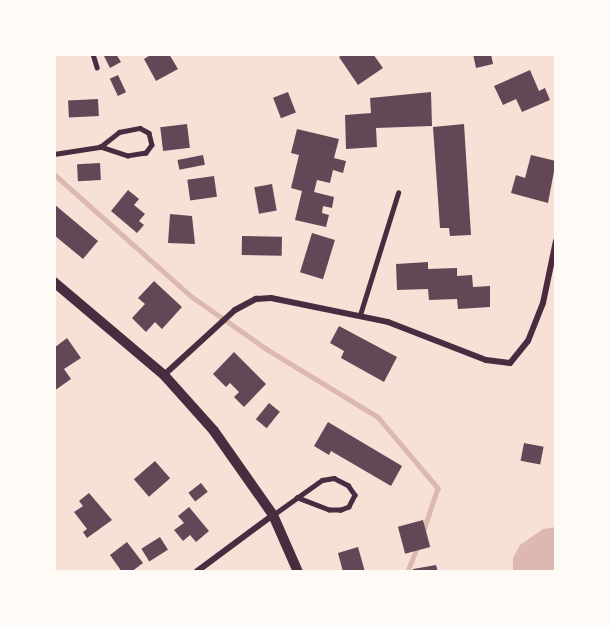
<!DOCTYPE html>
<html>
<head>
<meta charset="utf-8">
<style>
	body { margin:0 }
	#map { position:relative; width:610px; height:626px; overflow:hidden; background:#f7e1d7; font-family:"Source Sans 3",sans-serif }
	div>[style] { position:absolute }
	.water>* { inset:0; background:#dcb8b0 }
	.stream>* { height:4.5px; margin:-2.25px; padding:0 2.25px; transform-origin:2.25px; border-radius:2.25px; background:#dcb8b0 }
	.building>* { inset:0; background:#644757; transform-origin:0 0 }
	.service>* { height:4.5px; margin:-2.25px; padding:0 2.25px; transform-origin:2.25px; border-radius:2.25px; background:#4a2c40 }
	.minor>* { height:6px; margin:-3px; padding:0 3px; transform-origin:3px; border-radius:3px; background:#4a2c40 }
	.tertiary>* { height:10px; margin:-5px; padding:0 5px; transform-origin:5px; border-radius:5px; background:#4a2c40 }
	span { translate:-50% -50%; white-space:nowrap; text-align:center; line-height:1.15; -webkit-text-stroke:6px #fffaf5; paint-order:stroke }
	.frame { position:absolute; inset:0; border:56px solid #fffaf5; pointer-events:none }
</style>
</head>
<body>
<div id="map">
	<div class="water">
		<div style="clip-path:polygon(556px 527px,556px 572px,513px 572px,513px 558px,520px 545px,543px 529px)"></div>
	</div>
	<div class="stream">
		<div style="left:54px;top:174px;width:183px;rotate:41.7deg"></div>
		<div style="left:191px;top:296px;width:94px;rotate:35deg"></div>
		<div style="left:268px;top:350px;width:129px;rotate:31.3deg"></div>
		<div style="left:378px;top:417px;width:93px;rotate:49.8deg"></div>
		<div style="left:438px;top:488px;width:47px;rotate:108.4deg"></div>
		<div style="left:407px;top:572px;width:27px;rotate:-68deg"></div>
	</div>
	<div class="building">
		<div style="clip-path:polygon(103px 54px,116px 54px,121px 62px,110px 68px)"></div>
		<div style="clip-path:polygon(152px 54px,169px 54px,178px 69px,156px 81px,144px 59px)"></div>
		<div style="clip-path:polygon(344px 54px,373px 54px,383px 68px,358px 85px,339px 57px)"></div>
		<div style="clip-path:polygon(473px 54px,491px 54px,493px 64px,476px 68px)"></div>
		<div style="clip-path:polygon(530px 70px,539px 91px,545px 88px,550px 100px,522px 112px,516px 99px,503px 105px,494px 86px)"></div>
		<div style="left:118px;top:75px;width:19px;height:9px;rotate:65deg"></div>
		<div style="left:288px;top:92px;width:22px;height:16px;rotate:69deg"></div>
		<div style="clip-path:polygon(431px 92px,432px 126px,376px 128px,377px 147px,346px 149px,345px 115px,371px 113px,370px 98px)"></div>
		<div style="left:98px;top:99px;width:17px;height:30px;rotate:87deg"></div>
		<div style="left:187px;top:124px;width:24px;height:27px;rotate:83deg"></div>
		<div style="clip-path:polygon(464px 124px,471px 235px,450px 236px,449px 228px,440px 228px,433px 127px)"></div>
		<div style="clip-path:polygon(297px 129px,339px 139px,334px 158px,346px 161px,343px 173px,333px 170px,330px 183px,317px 180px,314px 192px,334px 197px,332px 208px,323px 206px,322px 213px,329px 215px,326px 227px,295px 220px,302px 191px,291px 188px,299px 155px,291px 153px)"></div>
		<div style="left:203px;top:155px;width:10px;height:26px;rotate:79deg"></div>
		<div style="clip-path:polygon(531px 155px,556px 161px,548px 203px,511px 193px,516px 175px,525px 178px)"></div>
		<div style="left:100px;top:163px;width:17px;height:23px;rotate:87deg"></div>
		<div style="left:214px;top:176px;width:21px;height:27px;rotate:82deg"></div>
		<div style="left:272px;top:184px;width:27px;height:18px;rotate:80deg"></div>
		<div style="clip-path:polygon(128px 190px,139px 199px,134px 205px,145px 214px,139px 221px,144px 225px,137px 233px,111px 211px)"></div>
		<div style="clip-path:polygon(54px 204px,98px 241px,83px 259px,54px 235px)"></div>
		<div style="clip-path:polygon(170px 214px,192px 216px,195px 244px,168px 243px)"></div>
		<div style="left:312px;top:233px;width:24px;height:41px;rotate:17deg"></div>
		<div style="left:242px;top:236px;width:40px;height:19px;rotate:1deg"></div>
		<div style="clip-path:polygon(428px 262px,428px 269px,457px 268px,457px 276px,472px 275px,473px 287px,490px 286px,490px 307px,458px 309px,457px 299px,429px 300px,428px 289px,397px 290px,396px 264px)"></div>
		<div style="clip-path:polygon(154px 281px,182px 307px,162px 329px,155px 322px,146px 332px,132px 318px,145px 304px,138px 298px)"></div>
		<div style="clip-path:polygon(339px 326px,397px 357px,384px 382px,341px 358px,344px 351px,330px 343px)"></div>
		<div style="clip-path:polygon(67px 338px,81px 358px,64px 369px,71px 379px,54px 391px,54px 348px)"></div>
		<div style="clip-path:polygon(234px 352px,266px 384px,244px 407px,234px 397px,239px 392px,230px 383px,226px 387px,213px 374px)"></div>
		<div style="left:269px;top:403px;width:14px;height:21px;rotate:39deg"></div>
		<div style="clip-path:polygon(328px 422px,402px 466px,391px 486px,331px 451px,329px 455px,314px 446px)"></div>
		<div style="left:524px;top:443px;width:20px;height:18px;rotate:11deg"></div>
		<div style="left:155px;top:461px;width:23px;height:28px;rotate:49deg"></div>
		<div style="left:201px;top:483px;width:11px;height:16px;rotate:52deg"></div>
		<div style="clip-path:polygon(89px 493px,112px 520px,87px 538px,83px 532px,87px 529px,74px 512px,83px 506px,79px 501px)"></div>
		<div style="clip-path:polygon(189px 507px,209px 531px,196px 542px,190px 535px,183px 541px,174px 530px,184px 523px,178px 516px)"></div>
		<div style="left:423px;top:520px;width:28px;height:26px;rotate:75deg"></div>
		<div style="left:160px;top:537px;width:15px;height:22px;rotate:58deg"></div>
		<div style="clip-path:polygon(127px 542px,143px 563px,131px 572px,122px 572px,110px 555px)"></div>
		<div style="clip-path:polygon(358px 547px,365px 572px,343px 572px,338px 553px)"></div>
		<div style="clip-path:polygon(436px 565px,438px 572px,414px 572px,413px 569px)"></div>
	</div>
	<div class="service">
		<div style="left:93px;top:54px;width:14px;rotate:73deg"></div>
		<div style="left:54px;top:154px;width:47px;rotate:-8.7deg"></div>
		<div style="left:100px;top:147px;width:24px;rotate:-38deg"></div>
		<div style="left:119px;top:132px;width:21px;rotate:-11deg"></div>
		<div style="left:140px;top:128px;width:10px;rotate:29deg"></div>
		<div style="left:149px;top:133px;width:12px;rotate:76deg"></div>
		<div style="left:152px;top:145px;width:10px;rotate:127deg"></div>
		<div style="left:146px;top:153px;width:18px;rotate:171deg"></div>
		<div style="left:128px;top:156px;width:29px;rotate:-162deg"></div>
		<div style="left:360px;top:315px;width:128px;rotate:-72.7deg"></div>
		<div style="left:273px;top:515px;width:60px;rotate:-35.5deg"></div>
		<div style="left:322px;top:480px;width:12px;rotate:-9deg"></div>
		<div style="left:334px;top:478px;width:16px;rotate:27deg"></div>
		<div style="left:348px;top:485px;width:12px;rotate:55deg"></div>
		<div style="left:355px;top:495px;width:13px;rotate:117deg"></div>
		<div style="left:349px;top:507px;width:9px;rotate:159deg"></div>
		<div style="left:341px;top:510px;width:12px;rotate:180deg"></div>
		<div style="left:329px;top:510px;width:34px;rotate:-159deg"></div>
	</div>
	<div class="minor">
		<div style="left:164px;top:375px;width:96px;rotate:-42.5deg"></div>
		<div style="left:235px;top:310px;width:24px;rotate:-28deg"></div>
		<div style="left:256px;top:299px;width:15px;rotate:-4deg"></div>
		<div style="left:271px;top:298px;width:119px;rotate:11.6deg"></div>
		<div style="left:388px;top:322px;width:105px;rotate:21.2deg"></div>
		<div style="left:486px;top:360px;width:24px;rotate:7deg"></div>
		<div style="left:510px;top:363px;width:28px;rotate:-51deg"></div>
		<div style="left:528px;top:341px;width:41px;rotate:-68.5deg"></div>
		<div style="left:543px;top:303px;width:63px;rotate:-78.2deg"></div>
		<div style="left:196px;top:572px;width:96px;rotate:-36.5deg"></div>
	</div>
	<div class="tertiary">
		<div style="left:54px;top:282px;width:144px;rotate:40.2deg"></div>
		<div style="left:164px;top:375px;width:75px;rotate:48.2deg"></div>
		<div style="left:214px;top:431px;width:103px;rotate:54.9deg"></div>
		<div style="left:273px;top:515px;width:62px;rotate:66.3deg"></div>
	</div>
	<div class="frame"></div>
</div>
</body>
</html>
